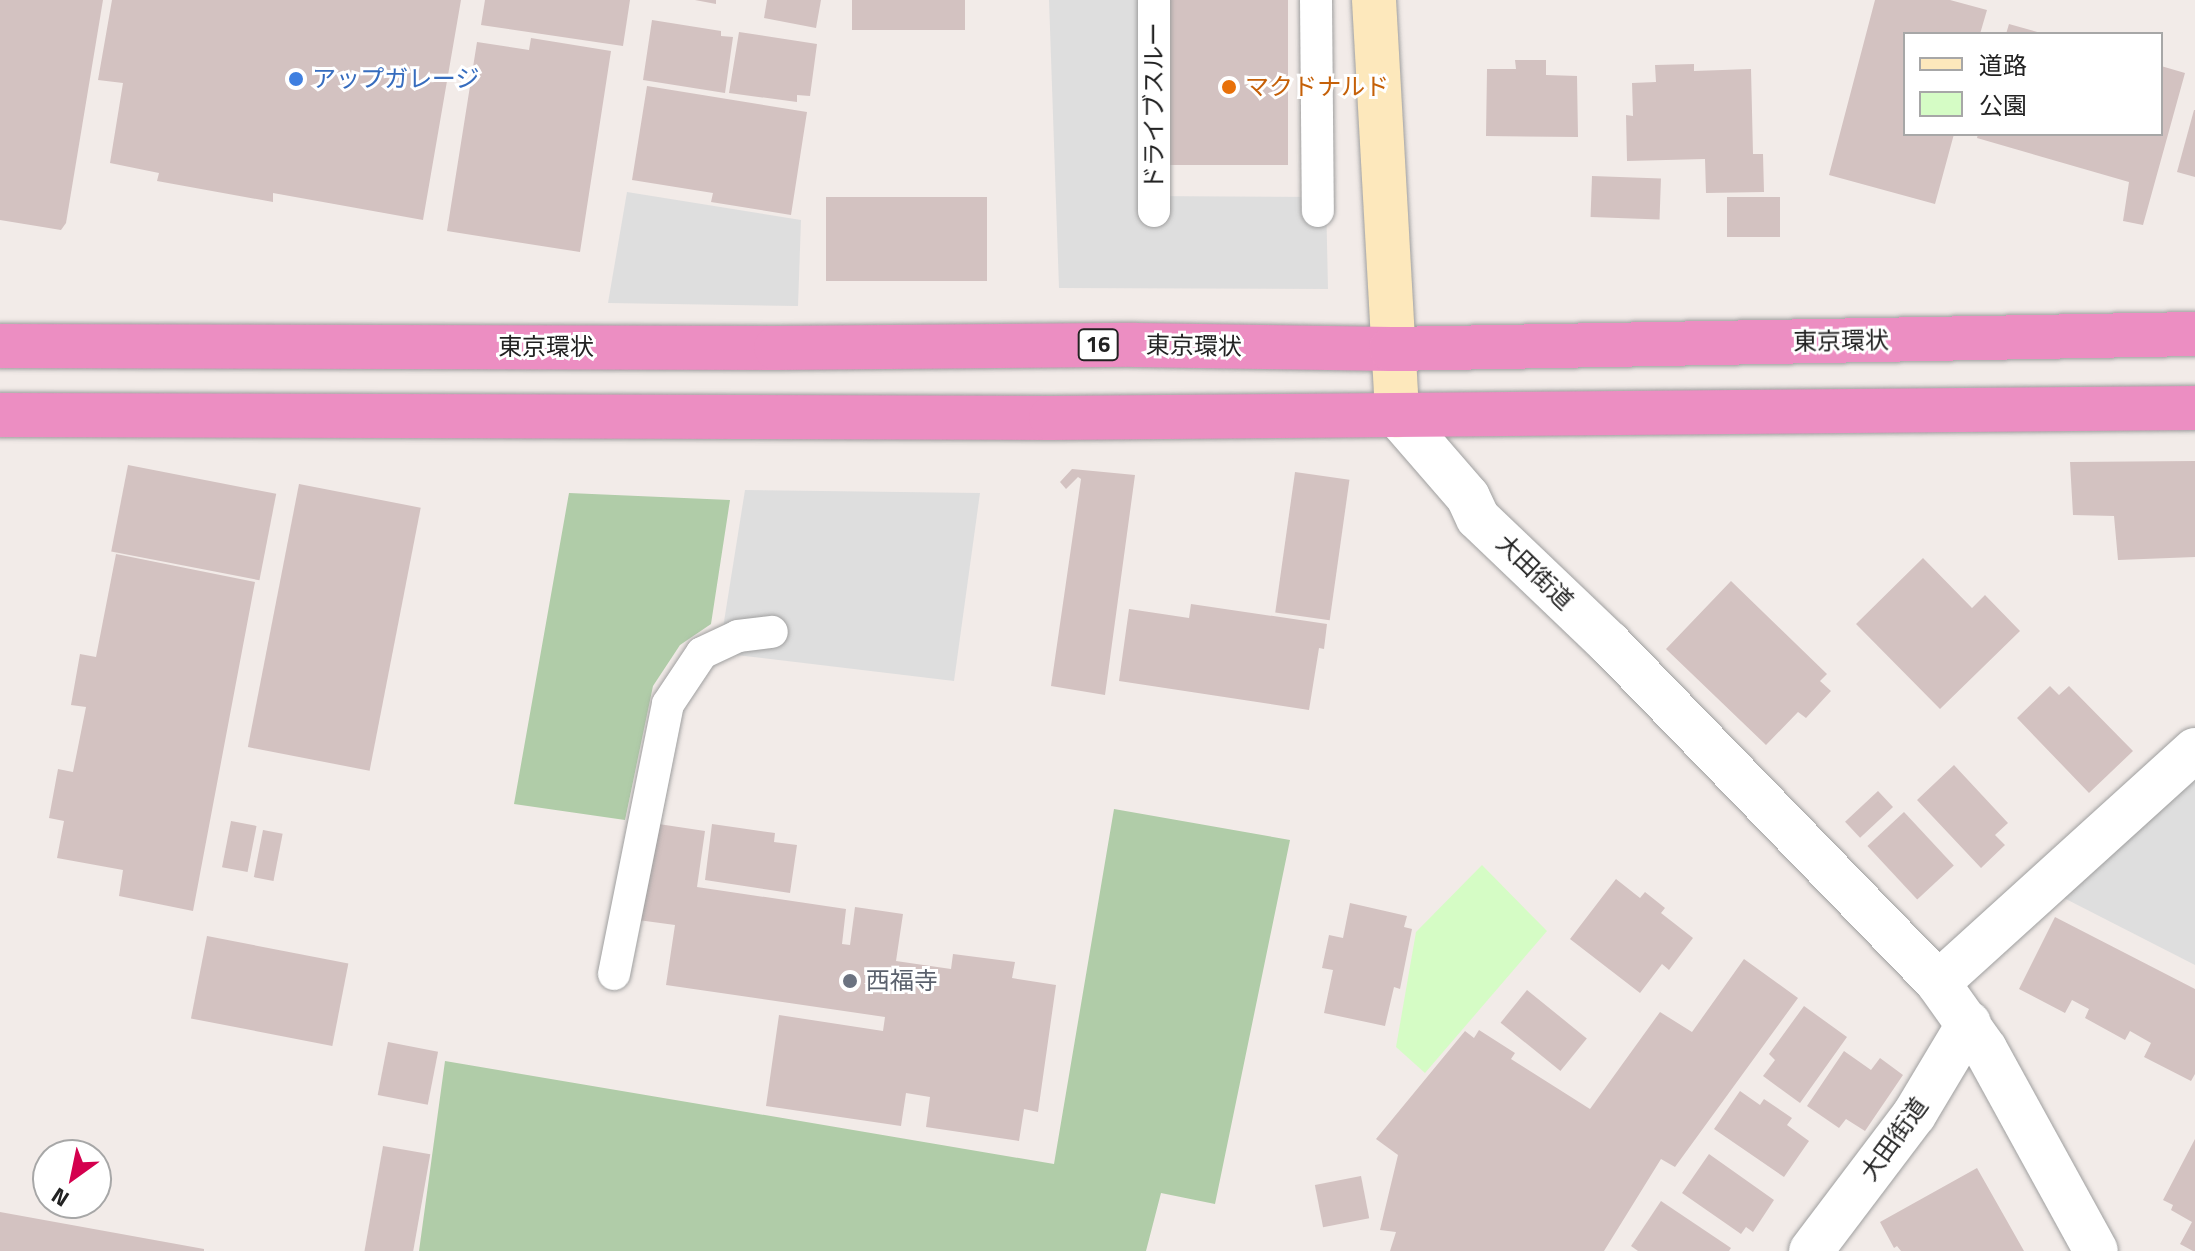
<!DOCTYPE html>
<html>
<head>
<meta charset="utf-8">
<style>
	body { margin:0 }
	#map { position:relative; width:2195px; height:1251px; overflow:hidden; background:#f2ebe8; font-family:"Titillium Web","Noto Sans JP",sans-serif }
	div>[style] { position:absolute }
	.cemetery>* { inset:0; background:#b0cca8 }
	.park>* { inset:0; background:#d5fcc5 }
	.parking>* { inset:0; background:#dedede }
	.building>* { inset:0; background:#d3c2c1; transform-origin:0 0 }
	.roads { filter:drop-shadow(0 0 2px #9f9f9f) drop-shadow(0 0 2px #9f9f9f) }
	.lane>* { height:32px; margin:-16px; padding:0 16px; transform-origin:16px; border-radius:16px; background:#fff }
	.street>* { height:44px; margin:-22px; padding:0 22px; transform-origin:22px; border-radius:22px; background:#fff }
	.secondary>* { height:44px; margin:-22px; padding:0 22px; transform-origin:22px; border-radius:22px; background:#fde8bc }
	.highway>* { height:44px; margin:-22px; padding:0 22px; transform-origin:22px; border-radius:22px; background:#ec8ec2 }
	.dots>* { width:22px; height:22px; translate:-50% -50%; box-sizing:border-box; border:4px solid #fff; border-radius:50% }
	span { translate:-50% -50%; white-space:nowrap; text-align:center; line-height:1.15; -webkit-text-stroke:6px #fff; paint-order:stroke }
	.shield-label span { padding:2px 6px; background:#fff; border:2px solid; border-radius:6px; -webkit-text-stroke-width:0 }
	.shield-label { font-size:22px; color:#222; font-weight:700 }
	.shop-label { font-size:24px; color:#366cbe }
	.left { translate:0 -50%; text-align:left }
	.food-label { font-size:24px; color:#c56008 }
	.street-label { font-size:24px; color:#222 }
	.worship-label { font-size:24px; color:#5b616d }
	.legend { position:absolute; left:1903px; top:32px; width:260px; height:104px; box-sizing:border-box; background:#fff; border:2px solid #a7a7a7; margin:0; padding:10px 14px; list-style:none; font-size:24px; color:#222 }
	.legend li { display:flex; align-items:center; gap:16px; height:40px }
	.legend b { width:40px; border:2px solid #a7a7a7 }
	.north { position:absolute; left:32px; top:1139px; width:80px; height:80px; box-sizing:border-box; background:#fff; border:2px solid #a7a7a7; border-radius:50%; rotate:213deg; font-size:22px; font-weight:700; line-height:32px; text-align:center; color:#222 }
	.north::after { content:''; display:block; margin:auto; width:28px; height:36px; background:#d4004e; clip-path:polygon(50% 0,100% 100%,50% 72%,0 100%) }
</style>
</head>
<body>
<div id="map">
	<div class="cemetery">
		<div style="clip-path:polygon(569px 493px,730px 500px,711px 624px,680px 645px,653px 686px,625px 820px,514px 804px)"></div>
		<div style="clip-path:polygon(1114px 809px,1290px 840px,1215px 1204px,1161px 1193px,1146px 1251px,419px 1251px,445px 1061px,1054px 1164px)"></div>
	</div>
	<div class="park">
		<div style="clip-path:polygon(1482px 865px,1547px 931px,1425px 1073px,1396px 1047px,1416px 932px)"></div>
	</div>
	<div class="parking">
		<div style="clip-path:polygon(1049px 0,1139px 0,1142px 196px,1326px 197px,1328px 289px,1059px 288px)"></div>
		<div style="clip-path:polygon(627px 192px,801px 220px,798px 306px,608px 303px)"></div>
		<div style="clip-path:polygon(745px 490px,980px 493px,954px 681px,719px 653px)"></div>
		<div style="clip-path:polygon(2195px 768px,2195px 965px,2058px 895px)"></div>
	</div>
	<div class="building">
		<div style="clip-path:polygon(0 0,103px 0,66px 223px,61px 230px,0 220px)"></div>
		<div style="clip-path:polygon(112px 0,461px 0,423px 220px,273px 193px,273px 202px,157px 181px,159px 173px,110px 163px,123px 83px,98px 80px)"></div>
		<div style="clip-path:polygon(485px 0,630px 0,623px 46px,481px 25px)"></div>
		<div style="clip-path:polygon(695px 0,716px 0,716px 4px)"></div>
		<div style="clip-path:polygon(767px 0,821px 0,816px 28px,764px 18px)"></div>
		<div style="left:852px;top:0;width:113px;height:30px"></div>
		<div style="left:1168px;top:0;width:120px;height:165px"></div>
		<div style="clip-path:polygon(1875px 0,1950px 0,1987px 10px,1980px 34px,1905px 34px,1905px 134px,1954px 134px,1935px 204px,1829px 175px)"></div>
		<div style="clip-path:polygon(652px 20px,721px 31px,721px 36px,733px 37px,725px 93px,643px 80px)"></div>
		<div style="clip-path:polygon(2009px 24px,2041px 33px,2041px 34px,2006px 34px)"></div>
		<div style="clip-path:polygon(739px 32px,817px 44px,810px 96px,797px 95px,797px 102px,729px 93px)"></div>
		<div style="clip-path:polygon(531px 38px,611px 51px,580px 252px,447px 231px,477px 42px,529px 50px)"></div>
		<div style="clip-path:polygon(1515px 60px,1546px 60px,1546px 75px,1577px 76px,1578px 137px,1486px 136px,1487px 69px,1516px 69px)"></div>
		<div style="clip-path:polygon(1694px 64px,1694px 71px,1751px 69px,1753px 154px,1763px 154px,1764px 192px,1706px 193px,1705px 159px,1627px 161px,1626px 115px,1633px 116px,1632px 83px,1656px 82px,1655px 65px)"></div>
		<div style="clip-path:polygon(2161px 66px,2185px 73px,2143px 225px,2123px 221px,2129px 182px,1977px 138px,1978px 134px,2161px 134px)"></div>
		<div style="clip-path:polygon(647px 86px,807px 112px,791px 215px,711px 202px,713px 193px,632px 180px)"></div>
		<div style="clip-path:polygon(2194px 110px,2195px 110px,2195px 177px,2177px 172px)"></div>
		<div style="left:1592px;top:176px;width:69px;height:41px;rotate:2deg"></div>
		<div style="left:826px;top:197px;width:161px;height:84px"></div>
		<div style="left:1727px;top:197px;width:53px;height:40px"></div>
		<div style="clip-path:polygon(2195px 461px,2195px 557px,2118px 560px,2114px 516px,2073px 515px,2070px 462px)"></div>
		<div style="left:128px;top:465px;width:151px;height:88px;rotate:11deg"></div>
		<div style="clip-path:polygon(1072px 469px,1135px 475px,1105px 695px,1051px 686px,1081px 479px,1078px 477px,1066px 489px,1060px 482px)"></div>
		<div style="left:1295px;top:472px;width:55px;height:142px;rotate:8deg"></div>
		<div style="left:299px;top:484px;width:124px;height:268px;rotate:11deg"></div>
		<div style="clip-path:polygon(116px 554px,255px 582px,193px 911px,119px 896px,123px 870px,57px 858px,64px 821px,49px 818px,58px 769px,73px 772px,86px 707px,71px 705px,80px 654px,96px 657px)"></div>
		<div style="clip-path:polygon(1923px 558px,1972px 608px,1985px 595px,2020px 631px,1940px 709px,1856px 624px)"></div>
		<div style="clip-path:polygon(1731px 581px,1827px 674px,1820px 681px,1831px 691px,1806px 718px,1798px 712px,1766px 745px,1666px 649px)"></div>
		<div style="clip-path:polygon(1191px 604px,1327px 624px,1324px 649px,1319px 648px,1309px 710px,1119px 681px,1129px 609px,1189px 618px)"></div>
		<div style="clip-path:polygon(2050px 686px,2059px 695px,2069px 686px,2133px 751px,2089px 793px,2017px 718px)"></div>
		<div style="clip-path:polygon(1954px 765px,2008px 823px,1995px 835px,2005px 845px,1981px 868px,1917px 800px)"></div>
		<div style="left:1878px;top:791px;width:22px;height:45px;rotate:47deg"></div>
		<div style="left:1904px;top:812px;width:73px;height:50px;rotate:47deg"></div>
		<div style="left:231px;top:821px;width:26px;height:47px;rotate:11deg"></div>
		<div style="clip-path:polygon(652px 823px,705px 831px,697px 887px,846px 909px,842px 944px,850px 945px,855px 907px,903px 914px,896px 961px,951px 969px,953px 954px,1015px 962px,1012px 978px,1056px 985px,1038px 1112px,1024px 1109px,1019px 1141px,926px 1127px,930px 1097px,906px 1093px,901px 1126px,766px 1106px,779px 1015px,883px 1031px,885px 1017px,666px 985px,675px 925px,638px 920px)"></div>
		<div style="clip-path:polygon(712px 824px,775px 833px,774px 842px,797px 845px,790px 893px,705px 880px)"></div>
		<div style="left:263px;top:830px;width:20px;height:48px;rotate:11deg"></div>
		<div style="clip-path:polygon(1616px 879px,1640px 898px,1645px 892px,1665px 908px,1661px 913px,1693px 938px,1669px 970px,1662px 964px,1640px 993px,1570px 939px)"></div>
		<div style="clip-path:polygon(1350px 903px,1407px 916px,1404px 927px,1412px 929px,1400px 989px,1394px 987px,1385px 1026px,1324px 1013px,1333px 970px,1322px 968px,1329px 935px,1343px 938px)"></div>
		<div style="clip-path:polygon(2055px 917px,2195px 989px,2195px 1074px,2191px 1081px,2144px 1057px,2151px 1043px,2130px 1031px,2125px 1040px,2085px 1018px,2089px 1009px,2072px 1000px,2065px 1013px,2019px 989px)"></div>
		<div style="left:207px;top:936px;width:144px;height:84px;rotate:11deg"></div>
		<div style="clip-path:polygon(1744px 959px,1798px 998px,1675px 1167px,1661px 1159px,1604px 1251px,1390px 1251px,1396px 1232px,1380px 1230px,1398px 1155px,1376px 1139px,1465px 1031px,1474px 1038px,1479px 1030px,1515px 1053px,1511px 1059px,1590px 1109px,1660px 1012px,1692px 1032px)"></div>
		<div style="left:1527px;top:990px;width:77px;height:42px;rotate:39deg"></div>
		<div style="clip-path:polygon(1804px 1006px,1847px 1037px,1800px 1103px,1763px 1076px,1775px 1060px,1769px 1054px)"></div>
		<div style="left:388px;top:1042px;width:51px;height:54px;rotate:11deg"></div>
		<div style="clip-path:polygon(1844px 1051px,1871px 1070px,1880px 1058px,1903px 1075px,1865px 1131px,1846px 1119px,1839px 1128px,1807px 1106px)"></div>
		<div style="clip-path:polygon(1740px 1091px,1760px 1105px,1764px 1099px,1792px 1118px,1787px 1125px,1809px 1141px,1784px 1177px,1714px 1129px)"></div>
		<div style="clip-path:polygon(2195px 1139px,2195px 1251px,2193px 1251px,2180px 1244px,2192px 1222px,2171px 1210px,2173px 1205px,2163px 1200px)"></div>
		<div style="left:383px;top:1146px;width:48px;height:107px;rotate:10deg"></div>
		<div style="clip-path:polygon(1709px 1154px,1774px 1200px,1753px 1232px,1746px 1227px,1741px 1234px,1682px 1193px)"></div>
		<div style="clip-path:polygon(1977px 1168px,2024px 1251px,1901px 1251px,1897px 1246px,1894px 1248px,1880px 1222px)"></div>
		<div style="left:1361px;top:1176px;width:43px;height:47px;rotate:79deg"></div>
		<div style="clip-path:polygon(1661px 1201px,1731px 1248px,1729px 1251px,1638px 1251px,1631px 1246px)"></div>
		<div style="clip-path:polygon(0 1212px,204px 1249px,204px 1251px,0 1251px)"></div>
	</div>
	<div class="roads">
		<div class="lane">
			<div style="left:1316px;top:0;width:211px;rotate:89.5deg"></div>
			<div style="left:1154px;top:211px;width:211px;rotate:-90deg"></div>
			<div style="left:614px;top:974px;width:275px;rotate:-78.7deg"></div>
			<div style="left:668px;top:704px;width:61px;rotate:-56.3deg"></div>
			<div style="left:702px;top:653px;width:40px;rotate:-25deg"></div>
			<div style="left:738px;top:636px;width:34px;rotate:-7deg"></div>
		</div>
		<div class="street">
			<div style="left:1397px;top:415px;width:108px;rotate:49.1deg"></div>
			<div style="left:1468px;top:497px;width:23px;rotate:65deg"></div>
			<div style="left:1478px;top:518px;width:181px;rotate:43.7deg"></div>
			<div style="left:1609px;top:643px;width:473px;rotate:45.9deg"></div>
			<div style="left:1938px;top:983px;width:81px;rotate:54.5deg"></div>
			<div style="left:1985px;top:1049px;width:230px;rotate:61.2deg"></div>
			<div style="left:1938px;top:983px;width:347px;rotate:-42.2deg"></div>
			<div style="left:1811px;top:1251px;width:171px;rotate:-52.9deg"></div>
			<div style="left:1914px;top:1115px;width:107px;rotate:-59.1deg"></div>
		</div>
		<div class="secondary">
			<div style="left:1374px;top:0;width:416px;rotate:86.8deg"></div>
		</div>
		<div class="highway">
			<div style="left:0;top:346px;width:776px;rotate:0.15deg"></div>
			<div style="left:776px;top:348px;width:359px;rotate:-0.5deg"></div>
			<div style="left:1135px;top:345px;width:256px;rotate:0.9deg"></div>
			<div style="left:1391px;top:349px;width:804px;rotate:-1.07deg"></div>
			<div style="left:0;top:415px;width:1051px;rotate:0.16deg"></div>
			<div style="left:1051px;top:418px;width:1144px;rotate:-0.5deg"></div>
		</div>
	</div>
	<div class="dots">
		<div style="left:296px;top:79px;background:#3f7fe0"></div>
		<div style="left:1229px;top:87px;background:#e8710a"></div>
		<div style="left:850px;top:981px;background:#6b7280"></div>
	</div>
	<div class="shield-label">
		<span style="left:1098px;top:345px">16</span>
	</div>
	<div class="shop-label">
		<span class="left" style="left:312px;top:79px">アップガレージ</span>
	</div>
	<div class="food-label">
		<span class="left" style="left:1245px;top:87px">マクドナルド</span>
	</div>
	<div class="street-label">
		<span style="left:1154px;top:106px;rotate:-90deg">ドライブスルー</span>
		<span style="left:1841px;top:341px;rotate:-1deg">東京環状</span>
		<span style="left:1194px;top:346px;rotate:1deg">東京環状</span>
		<span style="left:546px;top:347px">東京環状</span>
		<span style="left:1535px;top:572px;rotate:44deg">大田街道</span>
		<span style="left:1894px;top:1139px;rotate:-54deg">大田街道</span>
	</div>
	<div class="worship-label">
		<span class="left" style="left:866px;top:981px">西福寺</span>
	</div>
	<ul class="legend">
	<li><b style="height:10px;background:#fde8bc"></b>道路</li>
	<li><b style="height:22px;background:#d5fcc5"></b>公園</li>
	</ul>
	<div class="north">N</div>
</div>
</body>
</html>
